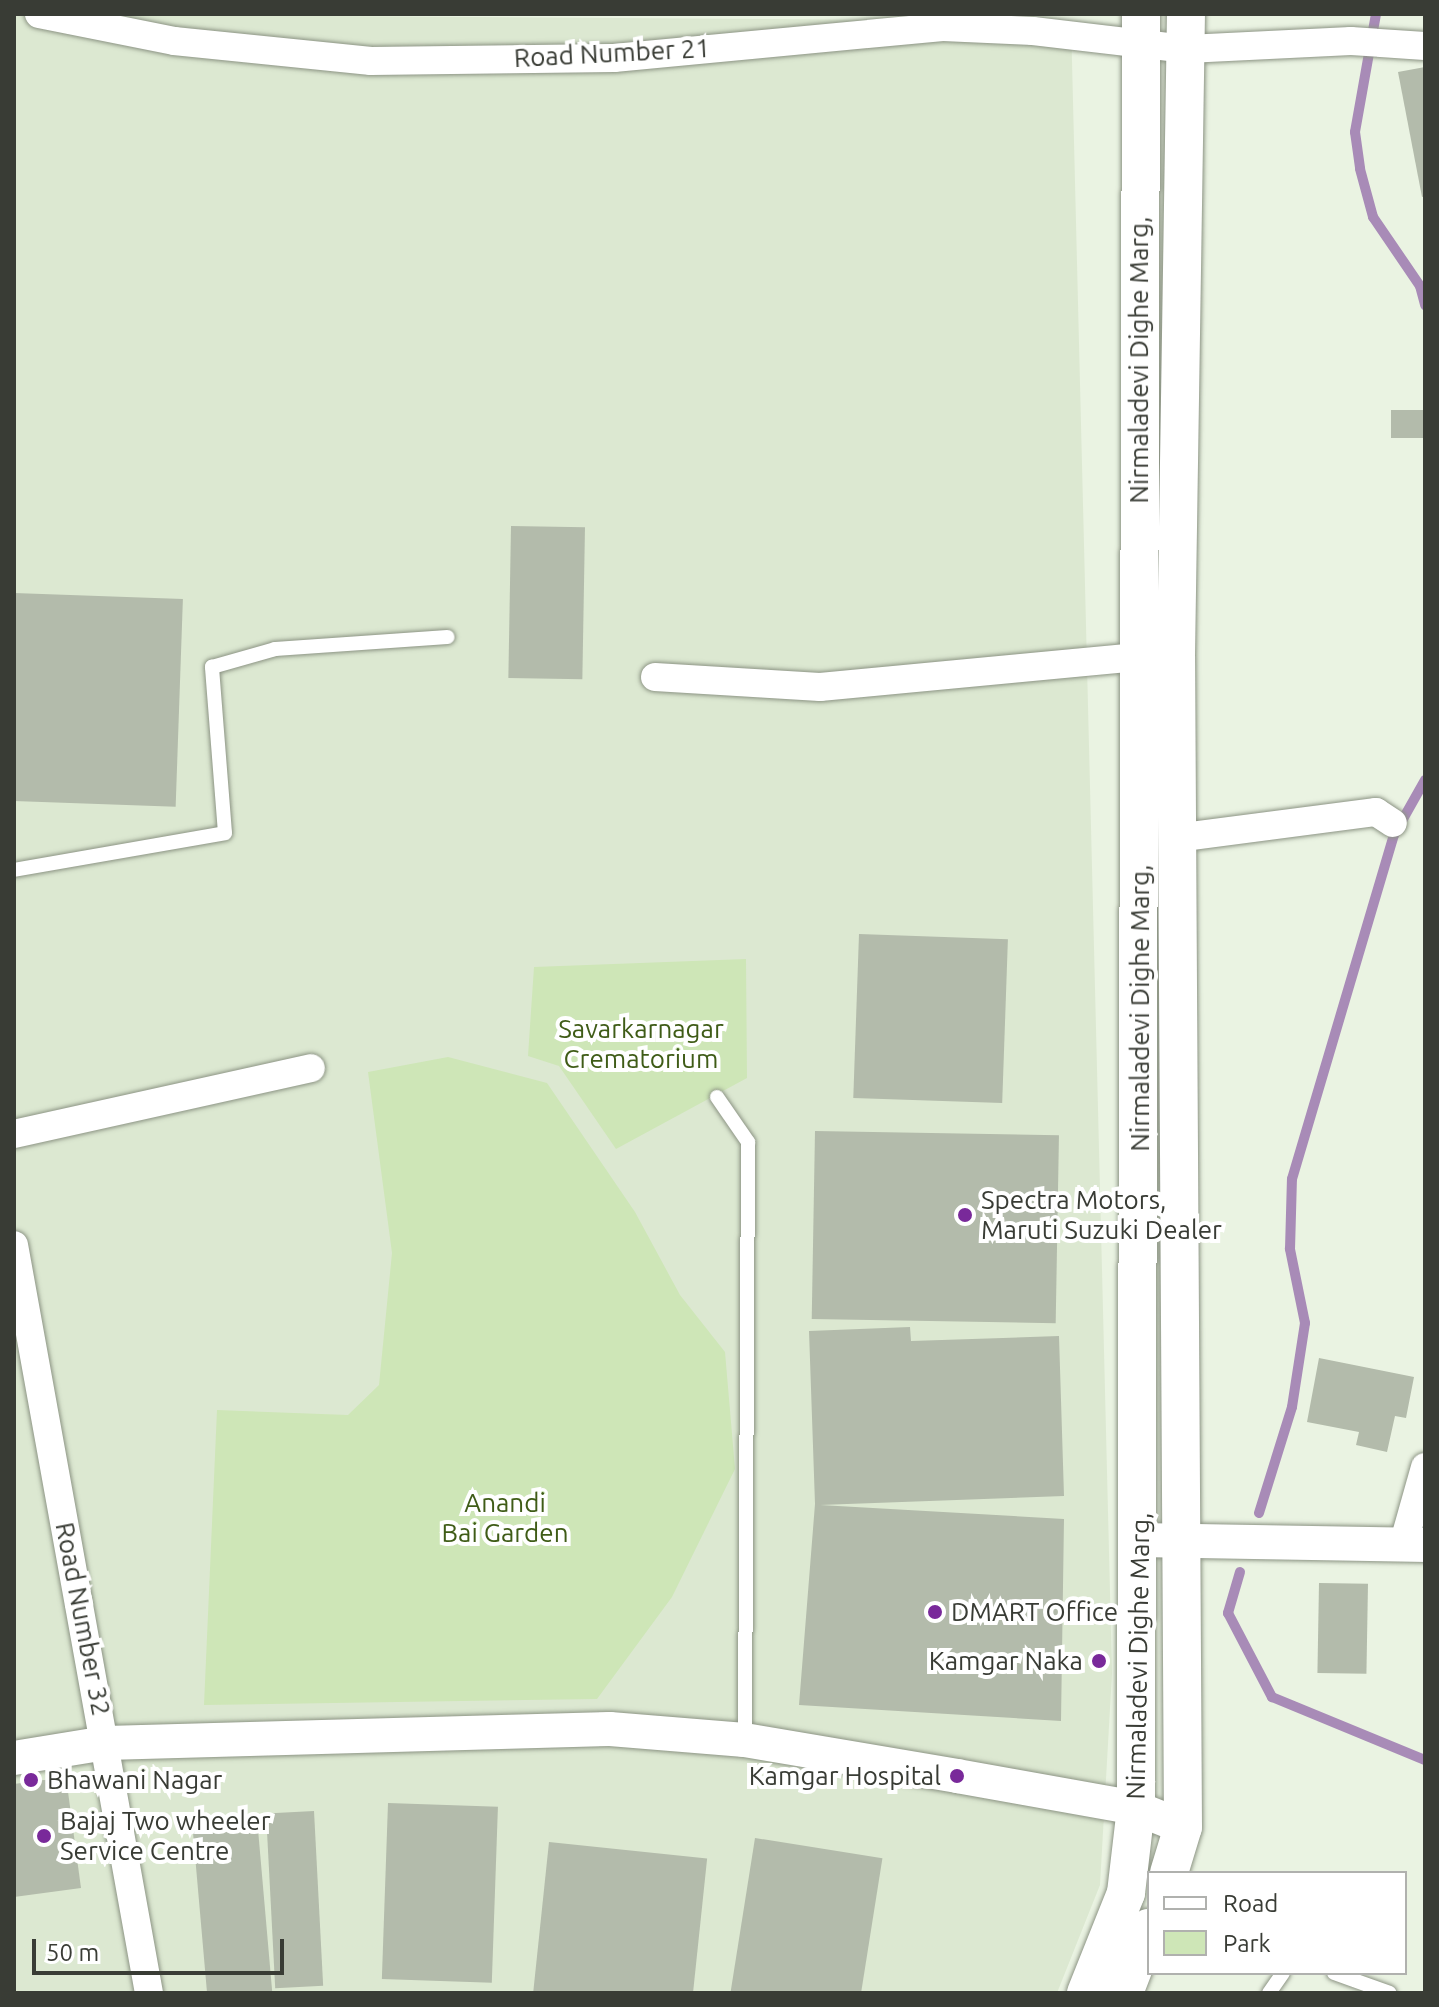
<!DOCTYPE html>
<html>
<head>
<meta charset="utf-8">
<style>
	body { margin:0 }
	#map { position:relative; width:1439px; height:2007px; overflow:hidden; background:#eaf3e2; font-family:Ubuntu,sans-serif }
	div>[style] { position:absolute }
	.built>* { inset:0; background:#dce8d1 }
	.green>* { inset:0; background:#cee6b7 }
	.stream>* { height:10px; margin:-5px; padding:0 5px; transform-origin:5px; border-radius:5px; background:#a88bb7 }
	.building>* { inset:0; background:#b3bbab; transform-origin:0 0 }
	.roads { filter:drop-shadow(0 0 2px #8c9484) drop-shadow(0 0 2px #8c9484) }
	.service>* { height:14px; margin:-7px; padding:0 7px; transform-origin:7px; border-radius:7px; background:#fff }
	.minor>* { height:28px; margin:-14px; padding:0 14px; transform-origin:14px; border-radius:14px; background:#fff }
	.tertiary>* { height:34px; margin:-17px; padding:0 17px; transform-origin:17px; border-radius:17px; background:#fff }
	.secondary>* { height:38px; margin:-19px; padding:0 19px; transform-origin:19px; border-radius:19px; background:#fff }
	.dots>* { width:22px; height:22px; translate:-50% -50%; box-sizing:border-box; border:4px solid #fff; border-radius:50% }
	span { translate:-50% -50%; white-space:nowrap; text-align:center; line-height:1.15; -webkit-text-stroke:8px #fff; paint-order:stroke }
	.street-label { font-size:26px; color:#393c35 }
	.park-label { font-size:26px; color:#3f5c17 }
	.poi-label { font-size:26px; color:#393c35 }
	.left { translate:0 -50%; text-align:left }
	.right { translate:-100% -50%; text-align:right }
	.frame { position:absolute; inset:0; border:16px solid #393c35; pointer-events:none }
	.legend { position:absolute; left:1147px; top:1871px; width:260px; height:104px; box-sizing:border-box; background:#fff; border:2px solid #b0b1ae; margin:0; padding:10px 14px; list-style:none; font-size:24px; color:#393c35 }
	.legend li { display:flex; align-items:center; gap:16px; height:40px }
	.legend b { width:40px; border:2px solid #b0b1ae }
	.scale { position:absolute; left:32px; top:1939px; width:252px; height:36px; box-sizing:border-box; border:4px solid #393c35; border-top:0; padding-left:10px; font-size:24px; line-height:28px; white-space:nowrap; color:#393c35; -webkit-text-stroke:6px #fff; paint-order:stroke }
</style>
</head>
<body>
<div id="map">
	<div class="built">
		<div style="clip-path:polygon(14px 14px,1071px 21px,1112px 1673px,1100px 1885px,1057px 1993px,14px 1993px)"></div>
	</div>
	<div class="green">
		<div style="clip-path:polygon(746px 959px,747px 1078px,616px 1149px,559px 1066px,528px 1056px,534px 967px)"></div>
		<div style="clip-path:polygon(448px 1057px,547px 1083px,635px 1212px,680px 1295px,725px 1352px,735px 1469px,672px 1597px,597px 1699px,204px 1705px,217px 1410px,348px 1415px,379px 1385px,392px 1253px,368px 1072px)"></div>
	</div>
	<div class="stream">
		<div style="left:1376px;top:14px;width:120px;rotate:100.1deg"></div>
		<div style="left:1355px;top:132px;width:37px;rotate:82deg"></div>
		<div style="left:1360px;top:169px;width:50px;rotate:74.8deg"></div>
		<div style="left:1373px;top:217px;width:83px;rotate:55.7deg"></div>
		<div style="left:1420px;top:286px;width:20px;rotate:75deg"></div>
		<div style="left:1259px;top:1513px;width:111px;rotate:-72.7deg"></div>
		<div style="left:1292px;top:1407px;width:85px;rotate:-81.2deg"></div>
		<div style="left:1305px;top:1323px;width:76px;rotate:-101.5deg"></div>
		<div style="left:1290px;top:1249px;width:70px;rotate:-88.4deg"></div>
		<div style="left:1292px;top:1179px;width:359px;rotate:-73.5deg"></div>
		<div style="left:1394px;top:835px;width:63px;rotate:-60.6deg"></div>
		<div style="left:1240px;top:1572px;width:43px;rotate:106.3deg"></div>
		<div style="left:1228px;top:1613px;width:95px;rotate:62.4deg"></div>
		<div style="left:1272px;top:1697px;width:165px;rotate:22.4deg"></div>
	</div>
	<div class="building">
		<div style="clip-path:polygon(1425px 67px,1425px 196px,1422px 197px,1398px 72px)"></div>
		<div style="left:1391px;top:410px;width:34px;height:28px"></div>
		<div style="left:511px;top:526px;width:74px;height:152px;rotate:1deg"></div>
		<div style="left:14px;top:593px;width:169px;height:208px;rotate:2deg"></div>
		<div style="left:859px;top:934px;width:149px;height:164px;rotate:2deg"></div>
		<div style="left:815px;top:1131px;width:244px;height:188px;rotate:1deg"></div>
		<div style="clip-path:polygon(910px 1327px,911px 1341px,1059px 1336px,1064px 1496px,820px 1505px,1064px 1519px,1061px 1721px,799px 1705px,815px 1504px,809px 1331px)"></div>
		<div style="clip-path:polygon(1319px 1358px,1414px 1377px,1406px 1418px,1395px 1416px,1387px 1452px,1356px 1445px,1359px 1432px,1307px 1422px)"></div>
		<div style="left:1319px;top:1583px;width:49px;height:90px;rotate:1deg"></div>
		<div style="clip-path:polygon(66px 1777px,81px 1888px,14px 1897px,14px 1784px)"></div>
		<div style="left:388px;top:1803px;width:110px;height:176px;rotate:2deg"></div>
		<div style="left:314px;top:1811px;width:175px;height:48px;rotate:87deg"></div>
		<div style="left:257px;top:1818px;width:176px;height:65px;rotate:85deg"></div>
		<div style="left:755px;top:1838px;width:129px;height:157px;rotate:9deg"></div>
		<div style="left:549px;top:1842px;width:159px;height:152px;rotate:6deg"></div>
	</div>
	<div class="roads">
		<div class="service">
			<div style="left:14px;top:870px;width:214px;rotate:-9.9deg"></div>
			<div style="left:225px;top:833px;width:167px;rotate:-94.5deg"></div>
			<div style="left:212px;top:667px;width:66px;rotate:-15.9deg"></div>
			<div style="left:275px;top:649px;width:173px;rotate:-4deg"></div>
			<div style="left:717px;top:1097px;width:55px;rotate:55.4deg"></div>
			<div style="left:748px;top:1142px;width:597px;rotate:90.29deg"></div>
			<div style="left:1334px;top:1973px;width:59px;rotate:19.7deg"></div>
			<div style="left:1269px;top:1993px;width:24px;rotate:-55deg"></div>
		</div>
		<div class="minor">
			<div style="left:39px;top:14px;width:138px;rotate:11.3deg"></div>
			<div style="left:174px;top:41px;width:198px;rotate:5.8deg"></div>
			<div style="left:371px;top:61px;width:243px;rotate:-0.7deg"></div>
			<div style="left:614px;top:58px;width:330px;rotate:-5.4deg"></div>
			<div style="left:943px;top:27px;width:90px;rotate:2.5deg"></div>
			<div style="left:1033px;top:31px;width:155px;rotate:6.7deg"></div>
			<div style="left:1187px;top:49px;width:164px;rotate:-2.8deg"></div>
			<div style="left:1351px;top:41px;width:74px;rotate:3.9deg"></div>
			<div style="left:655px;top:677px;width:165px;rotate:3.5deg"></div>
			<div style="left:820px;top:687px;width:341px;rotate:-5.4deg"></div>
			<div style="left:1176px;top:838px;width:202px;rotate:-7.4deg"></div>
			<div style="left:1376px;top:812px;width:20px;rotate:33deg"></div>
			<div style="left:14px;top:1134px;width:304px;rotate:-12.5deg"></div>
			<div style="left:14px;top:1245px;width:760px;rotate:79.77deg"></div>
			<div style="left:1403px;top:1545px;width:81px;rotate:-74.2deg"></div>
		</div>
		<div class="tertiary">
			<div style="left:1141px;top:1540px;width:284px;rotate:1deg"></div>
			<div style="left:14px;top:1758px;width:93px;rotate:-9.3deg"></div>
			<div style="left:106px;top:1743px;width:504px;rotate:-1.59deg"></div>
			<div style="left:610px;top:1729px;width:135px;rotate:4.7deg"></div>
			<div style="left:745px;top:1740px;width:215px;rotate:9.6deg"></div>
			<div style="left:957px;top:1776px;width:182px;rotate:10.1deg"></div>
			<div style="left:1136px;top:1808px;width:51px;rotate:22deg"></div>
		</div>
		<div class="secondary">
			<div style="left:1169px;top:1873px;width:48px;rotate:-73.1deg"></div>
			<div style="left:1183px;top:1827px;width:1171px;rotate:-90.34deg"></div>
			<div style="left:1176px;top:656px;width:642px;rotate:-89.11deg"></div>
			<div style="left:1086px;top:1993px;width:108px;rotate:-68.2deg"></div>
			<div style="left:1126px;top:1893px;width:86px;rotate:-83.3deg"></div>
			<div style="left:1136px;top:1808px;width:1794px;rotate:-89.84deg"></div>
			<div style="left:1124px;top:1993px;width:70px;rotate:-69deg"></div>
		</div>
	</div>
	<div class="dots">
		<div style="left:965px;top:1215px;background:#79299a"></div>
		<div style="left:935px;top:1612px;background:#79299a"></div>
		<div style="left:1099px;top:1661px;background:#79299a"></div>
		<div style="left:957px;top:1776px;background:#79299a"></div>
		<div style="left:31px;top:1780px;background:#79299a"></div>
		<div style="left:44px;top:1836px;background:#79299a"></div>
	</div>
	<div class="street-label">
		<span style="left:612px;top:53px;rotate:-3deg">Road Number 21</span>
		<span style="left:1139px;top:360px;rotate:-90deg">Nirmaladevi Dighe Marg,</span>
		<span style="left:1140px;top:1008px;rotate:-90deg">Nirmaladevi Dighe Marg,</span>
		<span style="left:83px;top:1619px;rotate:79deg">Road Number 32</span>
		<span style="left:1138px;top:1656px;rotate:-89deg">Nirmaladevi Dighe Marg,</span>
	</div>
	<div class="park-label">
		<span style="left:641px;top:1044px">Savarkarnagar<br>Crematorium</span>
		<span style="left:505px;top:1518px">Anandi<br>Bai Garden</span>
	</div>
	<div class="poi-label">
		<span class="left" style="left:981px;top:1215px">Spectra Motors,<br>Maruti Suzuki Dealer</span>
		<span class="left" style="left:951px;top:1612px">DMART Office</span>
		<span class="right" style="left:1083px;top:1661px">Kamgar Naka</span>
		<span class="right" style="left:941px;top:1776px">Kamgar Hospital</span>
		<span class="left" style="left:47px;top:1780px">Bhawani Nagar</span>
		<span class="left" style="left:60px;top:1836px">Bajaj Two wheeler<br>Service Centre</span>
	</div>
	<div class="frame"></div>
	<ul class="legend">
	<li><b style="height:10px;background:#fff"></b>Road</li>
	<li><b style="height:22px;background:#cee6b7"></b>Park</li>
	</ul>
	<div class="scale">50 m</div>
</div>
</body>
</html>
